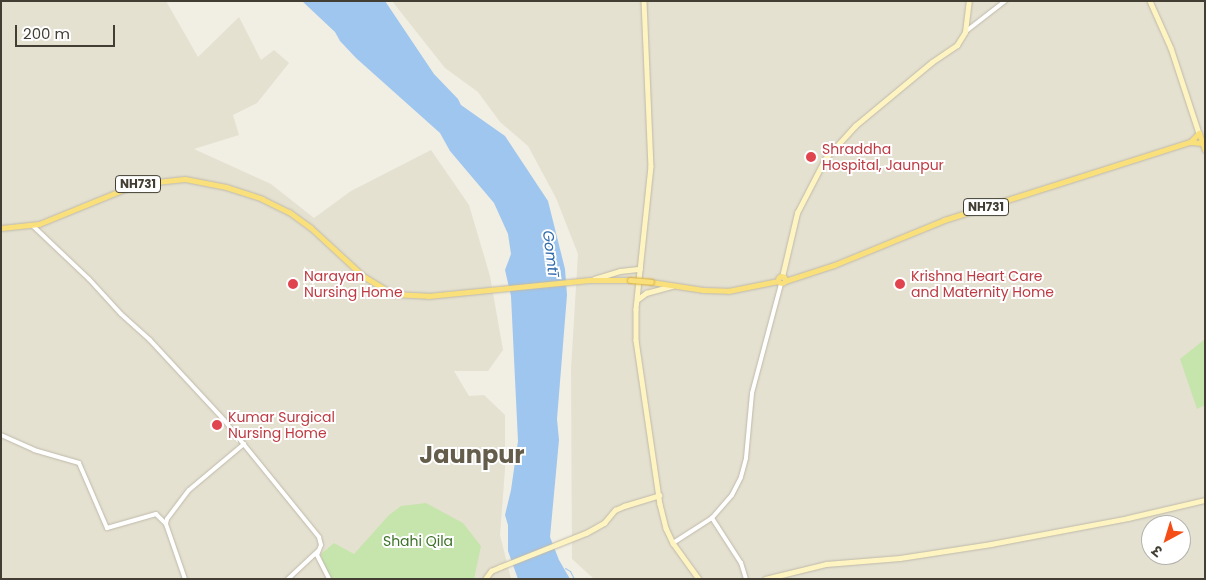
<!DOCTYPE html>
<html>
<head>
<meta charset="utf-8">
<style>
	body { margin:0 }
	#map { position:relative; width:1206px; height:580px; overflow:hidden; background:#f1eee3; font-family:Poppins,"Noto Sans Devanagari",sans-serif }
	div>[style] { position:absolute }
	.residential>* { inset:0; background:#e5e1d1 }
	.green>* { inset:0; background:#c6e5ac }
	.water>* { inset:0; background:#9fc6ee }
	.stream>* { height:1px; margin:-0.5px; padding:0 0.5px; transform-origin:0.5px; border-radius:0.5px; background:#9fc6ee }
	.roads { filter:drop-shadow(0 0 1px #bfb9a9) drop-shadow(0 0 1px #bfb9a9) }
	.tertiary>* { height:4px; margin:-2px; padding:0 2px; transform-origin:2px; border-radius:2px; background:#fff }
	.secondary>* { height:4.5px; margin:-2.25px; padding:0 2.25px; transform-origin:2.25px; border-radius:2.25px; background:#fdf4c1 }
	.trunk>* { height:5px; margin:-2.5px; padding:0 2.5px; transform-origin:2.5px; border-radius:2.5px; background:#fae07b }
	.trunk>.ring { margin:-2.5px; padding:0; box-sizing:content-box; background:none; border:5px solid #fae07b; border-radius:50% }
	.bridges { filter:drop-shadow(0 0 1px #d9ad35) drop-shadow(0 0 1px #d9ad35) }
	.trunk-bridge>* { height:5px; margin:-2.5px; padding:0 2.5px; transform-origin:2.5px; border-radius:2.5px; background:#fae07b }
	.dots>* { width:14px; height:14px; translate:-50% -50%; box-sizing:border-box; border:2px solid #fff; border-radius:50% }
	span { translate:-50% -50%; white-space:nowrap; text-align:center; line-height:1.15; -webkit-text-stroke:4px #fff; paint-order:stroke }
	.shield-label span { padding:1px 4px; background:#fff; border:1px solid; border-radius:4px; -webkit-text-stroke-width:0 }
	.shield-label { font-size:12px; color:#423e33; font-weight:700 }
	.health-label { font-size:14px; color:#be3a42 }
	.left { translate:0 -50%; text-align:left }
	.park-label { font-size:14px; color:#3d7229 }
	.water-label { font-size:15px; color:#306bab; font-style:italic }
	.town-label { font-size:24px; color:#655d4b; font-weight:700 }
	.frame { position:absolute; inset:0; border:2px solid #423e33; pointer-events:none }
	.north { position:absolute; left:1141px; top:515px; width:50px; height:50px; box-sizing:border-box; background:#fff; border:1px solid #b3b2ad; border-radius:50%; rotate:219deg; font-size:14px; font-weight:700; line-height:20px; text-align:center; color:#423e33 }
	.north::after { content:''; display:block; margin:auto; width:18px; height:22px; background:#f44d16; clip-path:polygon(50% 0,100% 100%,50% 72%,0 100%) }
	.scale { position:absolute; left:15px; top:25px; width:100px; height:22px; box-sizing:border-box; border:2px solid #423e33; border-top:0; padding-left:6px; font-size:15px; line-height:18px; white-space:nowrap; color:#423e33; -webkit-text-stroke:4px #fff; paint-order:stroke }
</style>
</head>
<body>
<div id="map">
	<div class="residential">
		<div style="clip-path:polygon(1px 1px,166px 1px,198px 57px,239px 17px,261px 60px,274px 50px,289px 63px,257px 103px,233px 115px,239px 135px,194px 149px,271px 184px,314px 218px,351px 191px,431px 150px,469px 205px,490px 276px,503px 350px,488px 371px,454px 371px,469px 396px,484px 395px,505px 415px,505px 469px,500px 535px,511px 579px,1px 579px)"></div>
		<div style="clip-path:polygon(evenodd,392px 1px,1205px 1px,1205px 579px,594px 579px,572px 559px,571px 369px,578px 254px,556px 198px,528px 146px,500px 122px,478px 92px,445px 68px,392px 1px,1151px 525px,1181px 525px,1181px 555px,1151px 555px,1151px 525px)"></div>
	</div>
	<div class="green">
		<div style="clip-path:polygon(1205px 339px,1205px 405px,1197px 409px,1180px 359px)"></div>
		<div style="clip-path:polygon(426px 503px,463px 523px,481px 546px,474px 579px,332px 579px,323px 566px,321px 554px,334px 543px,354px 554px,389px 515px,401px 506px)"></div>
	</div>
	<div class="water">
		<div style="clip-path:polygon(302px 1px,385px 1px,434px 74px,458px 99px,461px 105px,505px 136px,548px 201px,565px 269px,567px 295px,557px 419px,559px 440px,550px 537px,559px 560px,570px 579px,518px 579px,508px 551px,508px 525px,505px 515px,511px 490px,518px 441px,511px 296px,505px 270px,511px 254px,508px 234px,494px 203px,450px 151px,440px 133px,356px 58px,340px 41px,335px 32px)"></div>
	</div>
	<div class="stream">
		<div style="left:565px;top:568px;width:6px;rotate:31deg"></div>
		<div style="left:570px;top:571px;width:9px;rotate:63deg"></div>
	</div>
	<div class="roads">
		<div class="tertiary">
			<div style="left:965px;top:32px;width:51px;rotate:-37.8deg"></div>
			<div style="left:32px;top:225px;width:79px;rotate:43.5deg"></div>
			<div style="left:89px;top:279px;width:47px;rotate:47.6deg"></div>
			<div style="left:121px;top:314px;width:39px;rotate:42deg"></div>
			<div style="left:150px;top:340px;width:109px;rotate:47.2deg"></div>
			<div style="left:224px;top:420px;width:151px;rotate:50.9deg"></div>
			<div style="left:319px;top:537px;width:8px;rotate:76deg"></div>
			<div style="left:321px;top:545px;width:11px;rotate:112deg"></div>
			<div style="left:317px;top:555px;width:27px;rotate:63deg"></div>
			<div style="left:1px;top:435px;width:36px;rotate:24deg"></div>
			<div style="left:34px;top:450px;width:47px;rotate:16.1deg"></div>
			<div style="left:79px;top:463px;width:71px;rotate:66.7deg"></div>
			<div style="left:107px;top:528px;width:51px;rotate:-15.9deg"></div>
			<div style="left:156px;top:514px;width:14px;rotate:45deg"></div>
			<div style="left:673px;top:543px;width:46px;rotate:-32.7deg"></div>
			<div style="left:185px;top:579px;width:58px;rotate:-109.1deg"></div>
			<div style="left:166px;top:524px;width:5px;rotate:-79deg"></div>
			<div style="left:167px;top:519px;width:36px;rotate:-53deg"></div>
			<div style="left:189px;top:490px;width:72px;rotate:-39.9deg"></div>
			<div style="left:288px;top:579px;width:41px;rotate:-43deg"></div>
			<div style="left:746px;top:579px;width:17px;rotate:-107deg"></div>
			<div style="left:741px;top:563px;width:54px;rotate:-122.8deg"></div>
			<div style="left:712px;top:518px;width:30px;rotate:-49deg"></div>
			<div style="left:732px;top:495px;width:20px;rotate:-63deg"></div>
			<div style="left:741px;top:477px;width:20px;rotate:-75deg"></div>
			<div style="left:746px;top:458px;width:65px;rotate:-84.7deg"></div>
			<div style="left:752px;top:393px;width:113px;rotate:-75.1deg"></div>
		</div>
		<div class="secondary">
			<div style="left:644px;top:1px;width:165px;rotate:87.6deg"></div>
			<div style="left:651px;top:166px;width:144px;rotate:96deg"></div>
			<div style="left:636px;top:309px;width:31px;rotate:90deg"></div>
			<div style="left:636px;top:340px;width:166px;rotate:81.7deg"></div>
			<div style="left:660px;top:504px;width:25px;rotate:76deg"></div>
			<div style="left:666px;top:528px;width:17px;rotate:65deg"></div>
			<div style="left:673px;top:543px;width:44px;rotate:54.2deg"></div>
			<div style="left:1150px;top:1px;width:51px;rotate:65.9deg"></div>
			<div style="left:1171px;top:48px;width:89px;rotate:71.8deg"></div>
			<div style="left:782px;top:277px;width:66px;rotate:-76.8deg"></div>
			<div style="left:797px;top:213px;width:61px;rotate:-62.6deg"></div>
			<div style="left:825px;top:159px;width:45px;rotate:-47.7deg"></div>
			<div style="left:855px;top:126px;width:100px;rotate:-39.7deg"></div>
			<div style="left:932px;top:62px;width:30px;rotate:-34deg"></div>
			<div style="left:957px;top:45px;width:15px;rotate:-58deg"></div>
			<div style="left:965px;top:32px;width:31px;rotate:-83deg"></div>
			<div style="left:594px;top:279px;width:27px;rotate:-17deg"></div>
			<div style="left:620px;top:271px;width:20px;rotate:-6deg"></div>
			<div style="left:638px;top:299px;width:10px;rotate:-37deg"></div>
			<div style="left:646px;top:293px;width:27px;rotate:-15deg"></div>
			<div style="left:485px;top:579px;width:10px;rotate:-53deg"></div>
			<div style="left:491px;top:571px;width:10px;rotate:-24deg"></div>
			<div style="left:500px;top:567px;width:92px;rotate:-21.6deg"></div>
			<div style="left:586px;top:533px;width:21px;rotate:-29deg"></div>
			<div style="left:604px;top:523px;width:17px;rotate:-50deg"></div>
			<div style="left:615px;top:510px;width:10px;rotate:-24deg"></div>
			<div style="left:624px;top:506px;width:37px;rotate:-17deg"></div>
			<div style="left:765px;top:579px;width:63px;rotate:-13.8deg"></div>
			<div style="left:826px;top:564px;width:74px;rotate:-4.6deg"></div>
			<div style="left:900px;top:558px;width:92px;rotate:-8.7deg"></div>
			<div style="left:991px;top:544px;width:139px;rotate:-10.7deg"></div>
			<div style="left:1128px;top:518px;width:79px;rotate:-13.2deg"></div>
		</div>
		<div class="trunk">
			<div style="left:1190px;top:142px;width:13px;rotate:-45deg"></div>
			<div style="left:1199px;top:133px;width:18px;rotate:71deg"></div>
			<div style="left:1px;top:228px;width:38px;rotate:-6deg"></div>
			<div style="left:39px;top:224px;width:106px;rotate:-22.2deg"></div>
			<div style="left:137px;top:184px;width:48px;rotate:-5.9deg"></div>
			<div style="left:185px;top:179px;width:42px;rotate:11deg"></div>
			<div style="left:226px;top:187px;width:38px;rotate:18deg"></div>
			<div style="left:262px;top:199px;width:30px;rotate:26deg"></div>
			<div style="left:289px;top:212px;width:27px;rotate:36deg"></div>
			<div style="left:311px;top:228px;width:71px;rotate:42.7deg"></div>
			<div style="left:363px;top:276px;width:35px;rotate:31deg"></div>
			<div style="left:393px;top:294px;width:35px;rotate:3deg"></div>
			<div style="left:428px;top:296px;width:162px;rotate:-5.7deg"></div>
			<div style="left:589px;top:280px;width:41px"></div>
			<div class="ring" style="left:778.5px;top:276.5px;width:2px;height:2px"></div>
			<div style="left:785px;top:281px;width:52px;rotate:-18.1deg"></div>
			<div style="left:834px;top:265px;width:119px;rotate:-22.2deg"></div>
			<div style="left:944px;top:220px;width:258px;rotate:-17.6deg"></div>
			<div style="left:1190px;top:142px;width:12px;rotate:5deg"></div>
			<div style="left:651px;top:282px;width:53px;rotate:8.7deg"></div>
			<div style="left:703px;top:290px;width:25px;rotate:2deg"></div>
			<div style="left:728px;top:291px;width:51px;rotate:-11.3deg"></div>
		</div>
	</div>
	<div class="bridges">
		<div class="trunk-bridge">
			<div style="left:630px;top:280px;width:21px;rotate:5deg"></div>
		</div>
	</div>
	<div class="dots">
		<div style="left:811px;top:157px;background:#e0444e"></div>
		<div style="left:293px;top:284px;background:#e0444e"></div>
		<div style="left:900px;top:284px;background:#e0444e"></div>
		<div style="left:217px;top:425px;background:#e0444e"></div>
	</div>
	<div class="shield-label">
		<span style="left:138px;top:184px">NH731</span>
		<span style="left:986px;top:207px">NH731</span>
	</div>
	<div class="health-label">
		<span class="left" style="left:822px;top:157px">Shraddha<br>Hospital, Jaunpur</span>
		<span class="left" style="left:304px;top:284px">Narayan<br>Nursing Home</span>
		<span class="left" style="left:911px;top:284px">Krishna Heart Care<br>and Maternity Home</span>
		<span class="left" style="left:228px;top:425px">Kumar Surgical<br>Nursing Home</span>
	</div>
	<div class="park-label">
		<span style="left:418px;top:541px">Shahi Qila</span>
	</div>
	<div class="water-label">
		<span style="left:551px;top:253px;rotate:83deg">Gomtī</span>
	</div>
	<div class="town-label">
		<span style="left:472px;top:455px">Jaunpur</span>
	</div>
	<div class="frame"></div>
	<div class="north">उ</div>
	<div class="scale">200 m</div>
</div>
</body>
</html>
